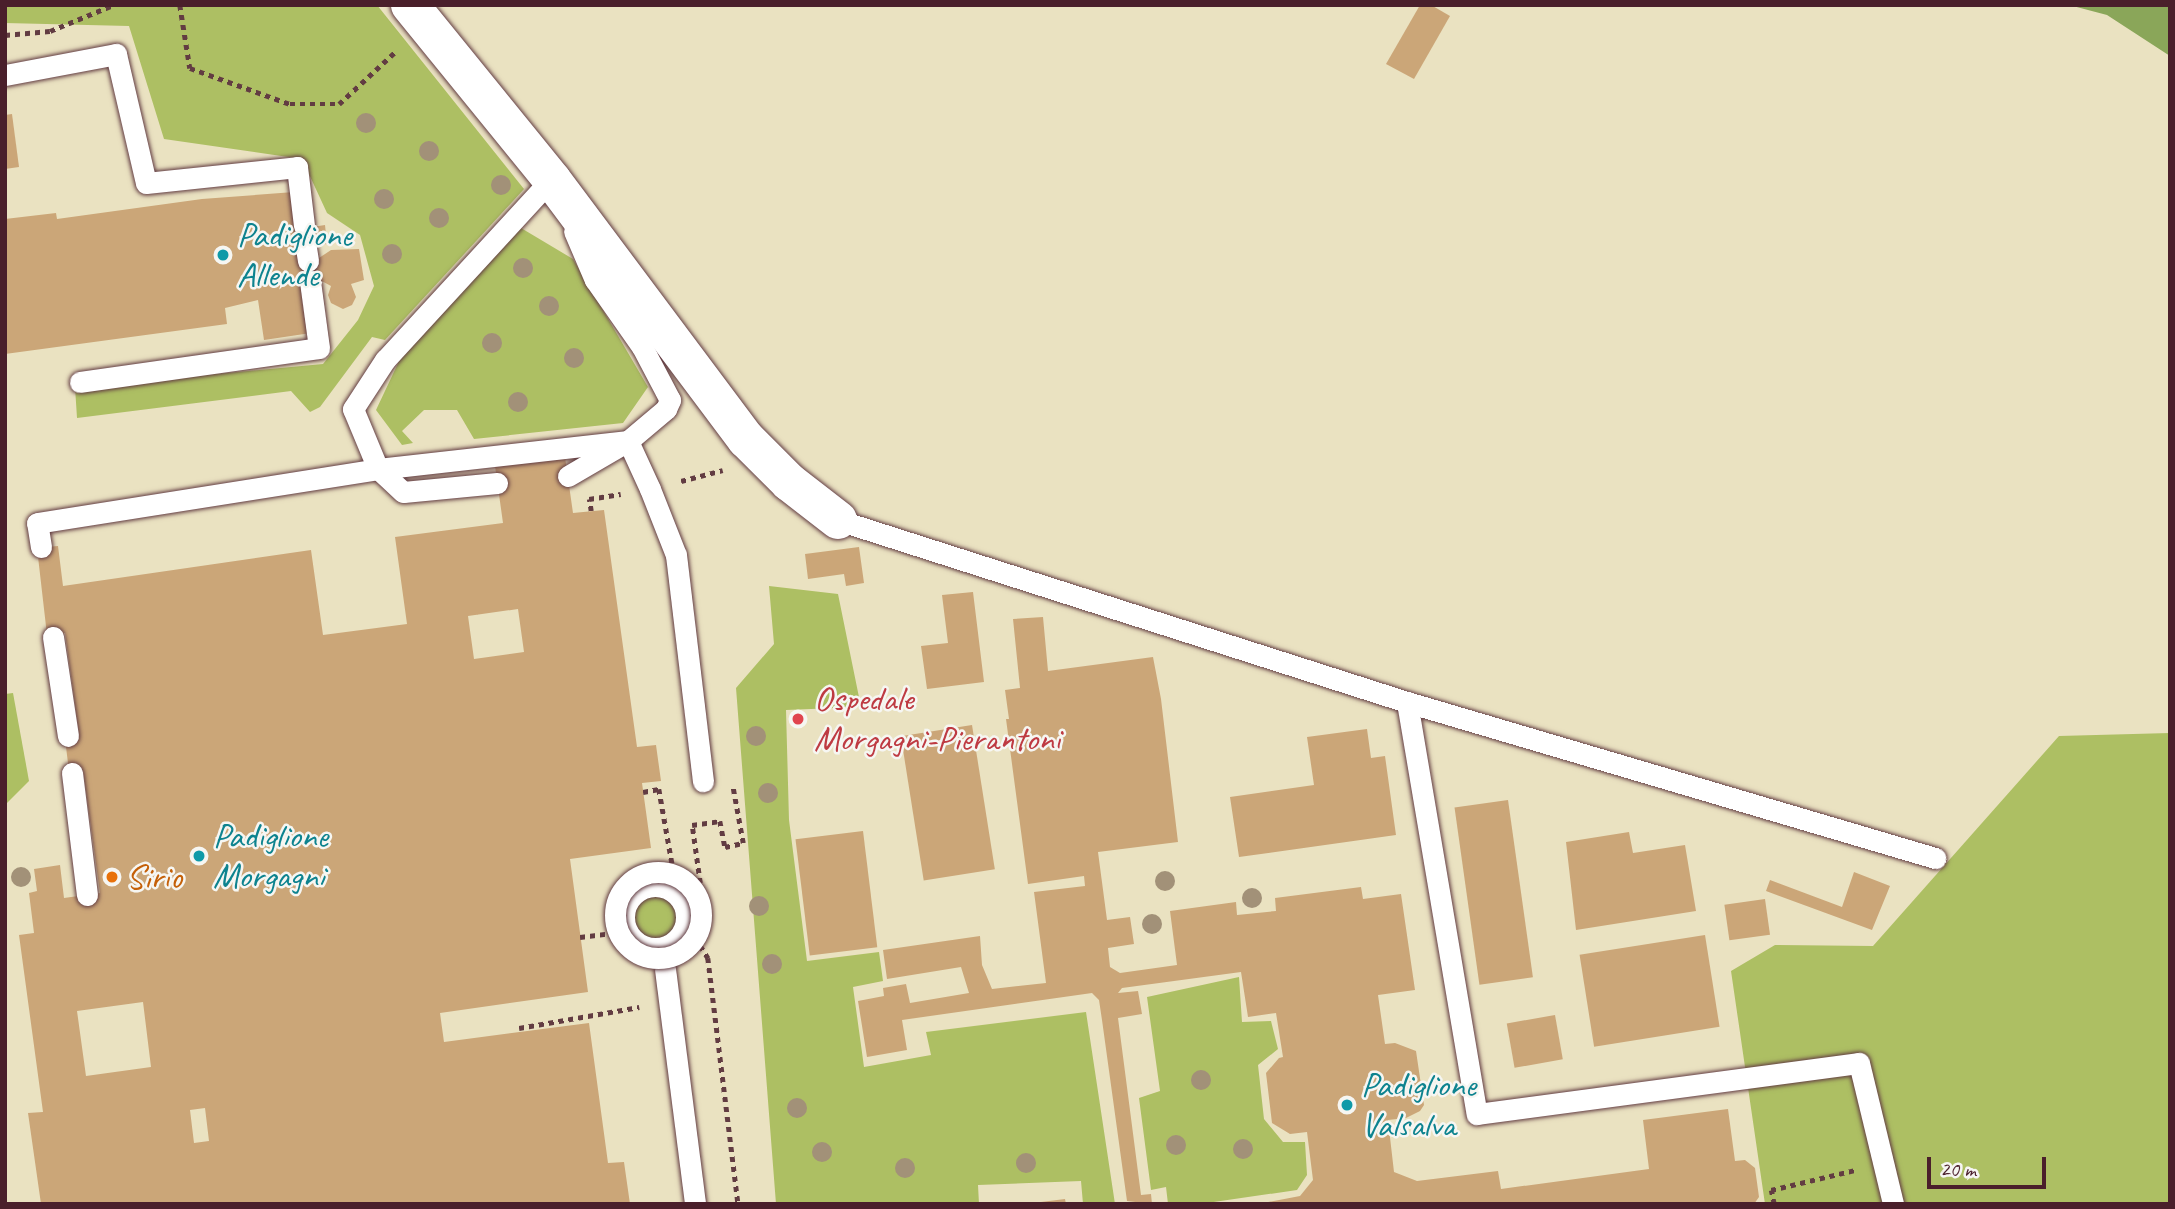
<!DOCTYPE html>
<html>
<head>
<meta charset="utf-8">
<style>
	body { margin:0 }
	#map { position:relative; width:2175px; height:1209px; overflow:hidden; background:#eae2c1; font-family:Caveat,sans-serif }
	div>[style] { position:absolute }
	.green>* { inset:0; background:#adbf63 }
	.round { border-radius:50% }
	.forest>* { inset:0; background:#8aa659 }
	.building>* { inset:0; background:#cba678; transform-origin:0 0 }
	.path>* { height:4.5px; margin-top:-2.25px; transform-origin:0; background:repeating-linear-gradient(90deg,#623c42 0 5px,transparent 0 10px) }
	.roads { filter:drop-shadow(0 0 2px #623c42) drop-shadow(0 0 2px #623c42) }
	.service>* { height:21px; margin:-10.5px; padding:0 10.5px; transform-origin:10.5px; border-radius:10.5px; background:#fff }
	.service>.ring { margin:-10.5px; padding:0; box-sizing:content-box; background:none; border:21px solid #fff; border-radius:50% }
	.minor>* { height:38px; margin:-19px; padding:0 19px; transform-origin:19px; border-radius:19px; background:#fff }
	.bridges { filter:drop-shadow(0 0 2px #623c42) drop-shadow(0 0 2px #623c42) }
	.service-bridge>* { height:21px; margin:-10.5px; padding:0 10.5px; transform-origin:10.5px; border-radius:10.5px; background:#fff }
	.service-bridge>.ring { margin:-10.5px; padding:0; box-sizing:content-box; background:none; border:21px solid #fff; border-radius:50% }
	.trees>* { width:20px; height:20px; margin:-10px; border-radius:50%; background:#a29178 }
	.dots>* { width:19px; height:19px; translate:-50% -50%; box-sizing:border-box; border:4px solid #f6f6f2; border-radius:50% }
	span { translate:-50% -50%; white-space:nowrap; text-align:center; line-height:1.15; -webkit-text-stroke:5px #f6f6f2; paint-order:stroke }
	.culture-label { font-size:35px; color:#0d838f }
	.left { translate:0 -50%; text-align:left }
	.health-label { font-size:35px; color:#be3a42 }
	.food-label { font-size:35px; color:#c56008 }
	.frame { position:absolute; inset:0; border:7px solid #4a1f2b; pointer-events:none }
	.scale { position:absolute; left:1927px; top:1157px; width:119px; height:32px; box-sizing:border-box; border:4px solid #4a1f2b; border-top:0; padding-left:9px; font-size:21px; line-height:24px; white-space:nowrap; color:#4a1f2b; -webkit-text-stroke:5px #f6f6f2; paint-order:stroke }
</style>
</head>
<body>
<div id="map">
	<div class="green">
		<div style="clip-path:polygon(5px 5px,377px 5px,524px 189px,385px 340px,372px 337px,320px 407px,310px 412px,291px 391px,77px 418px,75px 387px,323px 364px,358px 320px,374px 286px,360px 235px,327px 213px,302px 159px,164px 139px,129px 26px,5px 23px)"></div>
		<div style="clip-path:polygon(521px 228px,573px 259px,648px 387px,623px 423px,474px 439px,457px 410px,424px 410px,402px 431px,413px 443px,402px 445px,376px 410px,401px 357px)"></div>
		<div style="clip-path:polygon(769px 586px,838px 594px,861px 707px,786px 710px,789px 820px,807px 961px,879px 952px,883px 981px,853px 987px,864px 1067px,931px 1055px,926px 1032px,1086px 1012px,1115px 1204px,1083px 1204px,1081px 1181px,978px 1185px,979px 1204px,776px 1204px,736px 688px,774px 644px)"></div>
		<div style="clip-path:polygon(13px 693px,29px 781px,5px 805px,5px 694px)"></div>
		<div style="clip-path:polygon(2170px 733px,2170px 1204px,1765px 1204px,1731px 971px,1775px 945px,1873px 946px,2059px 736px)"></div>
		<div class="round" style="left:633px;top:895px;width:44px;height:44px"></div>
		<div style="clip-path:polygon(1239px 977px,1242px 1022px,1271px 1021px,1278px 1049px,1258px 1065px,1264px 1119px,1283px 1142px,1305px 1142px,1307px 1175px,1297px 1190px,1200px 1204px,1168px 1204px,1166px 1187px,1151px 1190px,1139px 1098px,1160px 1091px,1147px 997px)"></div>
	</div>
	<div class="forest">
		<div style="clip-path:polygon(2069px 5px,2170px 5px,2170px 56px,2107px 15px)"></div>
	</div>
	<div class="building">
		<div style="clip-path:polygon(1420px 5px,1431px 5px,1450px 16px,1414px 79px,1386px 64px)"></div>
		<div style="clip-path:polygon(12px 114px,19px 167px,5px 169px,5px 115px)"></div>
		<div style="clip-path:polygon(294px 192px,299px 229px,325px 225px,327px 244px,301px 247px,313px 262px,331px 250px,359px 249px,364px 280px,351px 284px,356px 297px,352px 305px,343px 309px,331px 303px,328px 295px,331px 286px,318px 279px,311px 333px,264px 340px,258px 300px,225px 308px,227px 324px,5px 354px,5px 219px,56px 213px,57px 219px,202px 199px)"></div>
		<div style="clip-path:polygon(evenodd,565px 457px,573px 513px,604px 510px,637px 747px,656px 745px,661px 781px,642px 783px,651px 848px,570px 859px,588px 992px,440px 1013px,444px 1042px,589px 1023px,608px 1163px,624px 1162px,630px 1204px,41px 1204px,28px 1113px,43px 1112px,19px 935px,34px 933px,29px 893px,37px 891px,34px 869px,60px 865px,64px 898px,100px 893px,83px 770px,69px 771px,66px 747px,65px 737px,79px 734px,65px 633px,47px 635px,37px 548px,58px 546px,63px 586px,311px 550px,323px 635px,407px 624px,395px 537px,503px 523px,495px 466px,565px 457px,518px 609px,524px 652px,474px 659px,468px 616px,518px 609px,565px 457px,143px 1002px,151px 1067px,86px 1076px,77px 1011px,143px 1002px,565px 457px,205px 1108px,209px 1141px,194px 1143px,190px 1110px,205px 1108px)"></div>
		<div style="clip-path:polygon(859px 547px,864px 583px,846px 586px,844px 574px,808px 579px,805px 554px)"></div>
		<div style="clip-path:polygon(973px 592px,984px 682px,927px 689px,921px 646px,948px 643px,942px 595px)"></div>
		<div style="clip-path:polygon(1043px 617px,1048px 671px,1153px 657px,1161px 699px,1178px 842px,1098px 852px,1107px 920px,1130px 917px,1134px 944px,1108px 948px,1110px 967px,1120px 973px,1177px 965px,1170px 911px,1236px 902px,1237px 915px,1276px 911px,1275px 898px,1361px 887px,1363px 899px,1401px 894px,1415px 990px,1378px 995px,1385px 1044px,1395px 1043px,1416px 1051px,1424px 1105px,1420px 1111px,1406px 1118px,1388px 1120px,1394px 1172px,1417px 1181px,1498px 1171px,1501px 1189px,1649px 1169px,1643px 1120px,1728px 1109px,1735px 1161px,1745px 1160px,1755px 1168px,1759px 1197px,1754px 1204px,1258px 1204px,1300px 1196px,1313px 1180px,1307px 1132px,1290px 1134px,1272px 1123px,1266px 1073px,1279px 1058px,1283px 1057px,1276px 1013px,1248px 1017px,1241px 972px,1122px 988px,1118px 993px,1138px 991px,1142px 1014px,1118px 1018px,1141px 1195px,1151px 1194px,1152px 1204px,1127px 1201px,1102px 1020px,1099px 1000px,1092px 993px,902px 1020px,907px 1050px,867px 1057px,858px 1001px,884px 996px,883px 988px,906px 984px,910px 1003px,969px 993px,961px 967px,887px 979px,883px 950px,980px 936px,982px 965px,992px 989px,1046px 983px,1034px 892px,1085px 886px,1084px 876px,1028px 884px,1006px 719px,1009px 719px,1005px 690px,1020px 688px,1013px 619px)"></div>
		<div style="left:972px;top:725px;width:146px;height:72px;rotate:81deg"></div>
		<div style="clip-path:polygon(1367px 729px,1371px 758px,1385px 756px,1396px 835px,1239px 857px,1230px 797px,1314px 785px,1307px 737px)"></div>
		<div style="left:1508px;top:800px;width:179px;height:54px;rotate:82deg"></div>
		<div style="left:863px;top:831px;width:117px;height:68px;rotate:83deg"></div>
		<div style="clip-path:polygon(1629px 832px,1633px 853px,1685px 845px,1696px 911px,1576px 930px,1566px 842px)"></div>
		<div style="clip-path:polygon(1854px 872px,1890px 886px,1872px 930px,1766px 891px,1770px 880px,1842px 907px)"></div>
		<div style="left:1765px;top:899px;width:36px;height:41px;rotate:82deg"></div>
		<div style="left:1705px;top:935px;width:93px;height:127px;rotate:81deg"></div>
		<div style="left:1555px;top:1015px;width:45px;height:49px;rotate:80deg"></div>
		<div style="clip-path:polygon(1065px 1199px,1066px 1204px,1041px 1204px,1041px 1202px)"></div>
	</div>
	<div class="path">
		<div style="left:180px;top:5px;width:64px;rotate:81deg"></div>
		<div style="left:190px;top:68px;width:106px;rotate:19.8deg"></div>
		<div style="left:290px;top:104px;width:49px"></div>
		<div style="left:339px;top:104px;width:78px;rotate:-42.9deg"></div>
		<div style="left:5px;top:35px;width:45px;rotate:-5.1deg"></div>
		<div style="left:50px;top:31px;width:68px;rotate:-22.4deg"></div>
		<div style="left:681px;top:481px;width:43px;rotate:-14.7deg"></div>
		<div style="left:591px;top:511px;width:12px;rotate:-99deg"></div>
		<div style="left:589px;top:499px;width:32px;rotate:-9deg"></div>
		<div style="left:643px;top:792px;width:16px;rotate:-11deg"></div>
		<div style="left:659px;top:789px;width:86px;rotate:80deg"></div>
		<div style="left:687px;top:883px;width:13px"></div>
		<div style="left:700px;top:883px;width:59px;rotate:-97.9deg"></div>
		<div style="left:692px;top:825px;width:28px;rotate:-8deg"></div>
		<div style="left:720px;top:821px;width:26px;rotate:79deg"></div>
		<div style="left:725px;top:847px;width:18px;rotate:-13deg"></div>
		<div style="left:743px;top:843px;width:56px;rotate:-100.3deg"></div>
		<div style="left:580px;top:937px;width:38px;rotate:-7deg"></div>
		<div style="left:695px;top:937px;width:25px;rotate:58deg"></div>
		<div style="left:708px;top:958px;width:248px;rotate:83deg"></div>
		<div style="left:519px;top:1028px;width:122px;rotate:-9.9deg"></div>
		<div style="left:1774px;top:1204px;width:14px;rotate:-102deg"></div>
		<div style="left:1771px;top:1190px;width:86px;rotate:-13.4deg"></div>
	</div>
	<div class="roads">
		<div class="service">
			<div style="left:5px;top:75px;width:113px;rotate:-10.7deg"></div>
			<div style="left:116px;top:54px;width:132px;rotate:76.9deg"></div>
			<div style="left:146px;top:183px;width:152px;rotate:-6deg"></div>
			<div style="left:297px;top:167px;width:59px;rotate:83.2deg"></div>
			<div style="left:306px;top:248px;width:13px;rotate:81deg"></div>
			<div style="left:80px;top:382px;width:241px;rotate:-8.1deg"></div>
			<div style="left:319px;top:348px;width:68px;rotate:-97.7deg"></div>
			<div style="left:568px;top:476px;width:69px;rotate:-30.3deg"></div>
			<div style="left:628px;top:441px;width:53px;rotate:65.4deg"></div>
			<div style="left:650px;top:489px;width:71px;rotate:68.5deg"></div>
			<div style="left:676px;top:555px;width:228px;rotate:83.2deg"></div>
			<div style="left:497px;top:483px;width:94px;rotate:174.5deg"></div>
			<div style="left:403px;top:492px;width:34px;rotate:-137deg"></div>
			<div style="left:378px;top:469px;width:65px;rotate:-112.6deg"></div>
			<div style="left:353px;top:409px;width:59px;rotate:-56.9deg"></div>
			<div style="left:385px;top:360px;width:235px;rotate:-47.4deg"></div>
			<div style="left:544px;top:187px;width:11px;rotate:-41deg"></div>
			<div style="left:552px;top:180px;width:9px;rotate:63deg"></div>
			<div style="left:838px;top:520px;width:597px;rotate:17.74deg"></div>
			<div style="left:1407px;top:702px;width:418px;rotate:80.4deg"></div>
			<div style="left:1477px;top:1114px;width:385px;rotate:-7.6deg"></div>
			<div style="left:1859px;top:1063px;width:145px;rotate:76.4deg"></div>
			<div style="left:41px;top:547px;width:24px;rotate:-99deg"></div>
			<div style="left:37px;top:523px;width:345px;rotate:-9deg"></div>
			<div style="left:378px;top:469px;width:252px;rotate:-6.4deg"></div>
			<div style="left:628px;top:441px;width:50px;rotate:-40.1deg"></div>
			<div style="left:666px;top:409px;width:10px;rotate:-66deg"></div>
			<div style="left:670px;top:400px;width:60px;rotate:-117.8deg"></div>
			<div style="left:642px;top:347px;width:82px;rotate:-125deg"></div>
			<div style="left:595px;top:280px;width:53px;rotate:-113.2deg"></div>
			<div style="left:53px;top:637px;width:100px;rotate:81.4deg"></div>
			<div style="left:1407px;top:702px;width:551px;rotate:16.46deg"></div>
			<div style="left:72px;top:773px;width:123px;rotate:83deg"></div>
			<div class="ring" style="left:624px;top:886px;width:41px;height:41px"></div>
			<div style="left:665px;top:969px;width:237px;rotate:82.7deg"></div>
		</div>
		<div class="minor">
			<div style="left:410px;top:5px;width:225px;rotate:50.9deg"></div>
			<div style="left:552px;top:180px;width:324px;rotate:53.2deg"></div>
			<div style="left:746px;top:439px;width:61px;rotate:45deg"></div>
			<div style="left:789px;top:482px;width:62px;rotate:37.8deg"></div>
		</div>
	</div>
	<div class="bridges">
		<div class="service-bridge">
			<div class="ring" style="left:615px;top:872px;width:65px;height:65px"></div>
		</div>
	</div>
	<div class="trees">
		<div style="left:366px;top:123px"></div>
		<div style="left:429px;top:151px"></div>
		<div style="left:501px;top:185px"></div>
		<div style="left:384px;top:199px"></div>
		<div style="left:439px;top:218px"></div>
		<div style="left:392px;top:254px"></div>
		<div style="left:523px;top:268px"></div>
		<div style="left:549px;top:306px"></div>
		<div style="left:492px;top:343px"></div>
		<div style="left:574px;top:358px"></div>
		<div style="left:518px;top:402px"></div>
		<div style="left:756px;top:736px"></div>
		<div style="left:768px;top:793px"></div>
		<div style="left:21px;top:877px"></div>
		<div style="left:1165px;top:881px"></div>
		<div style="left:1252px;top:898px"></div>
		<div style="left:759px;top:906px"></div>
		<div style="left:1152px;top:924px"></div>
		<div style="left:772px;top:964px"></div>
		<div style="left:1201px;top:1080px"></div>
		<div style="left:797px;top:1108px"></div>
		<div style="left:1176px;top:1145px"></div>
		<div style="left:1243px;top:1149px"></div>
		<div style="left:822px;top:1152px"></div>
		<div style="left:1026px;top:1163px"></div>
		<div style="left:905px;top:1168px"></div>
	</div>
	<div class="dots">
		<div style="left:223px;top:255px;background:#0f9aa8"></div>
		<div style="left:798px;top:719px;background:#e0444e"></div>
		<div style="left:199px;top:856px;background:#0f9aa8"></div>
		<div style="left:112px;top:877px;background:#e8710a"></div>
		<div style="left:1347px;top:1105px;background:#0f9aa8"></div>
	</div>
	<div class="culture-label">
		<span class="left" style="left:237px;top:255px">Padiglione<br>Allende</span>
		<span class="left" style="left:213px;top:856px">Padiglione<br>Morgagni</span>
		<span class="left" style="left:1361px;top:1105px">Padiglione<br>Valsalva</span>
	</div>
	<div class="health-label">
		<span class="left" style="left:814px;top:719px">Ospedale<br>Morgagni-Pierantoni</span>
	</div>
	<div class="food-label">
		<span class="left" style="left:126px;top:877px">Sirio</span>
	</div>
	<div class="frame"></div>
	<div class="scale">20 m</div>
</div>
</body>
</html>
